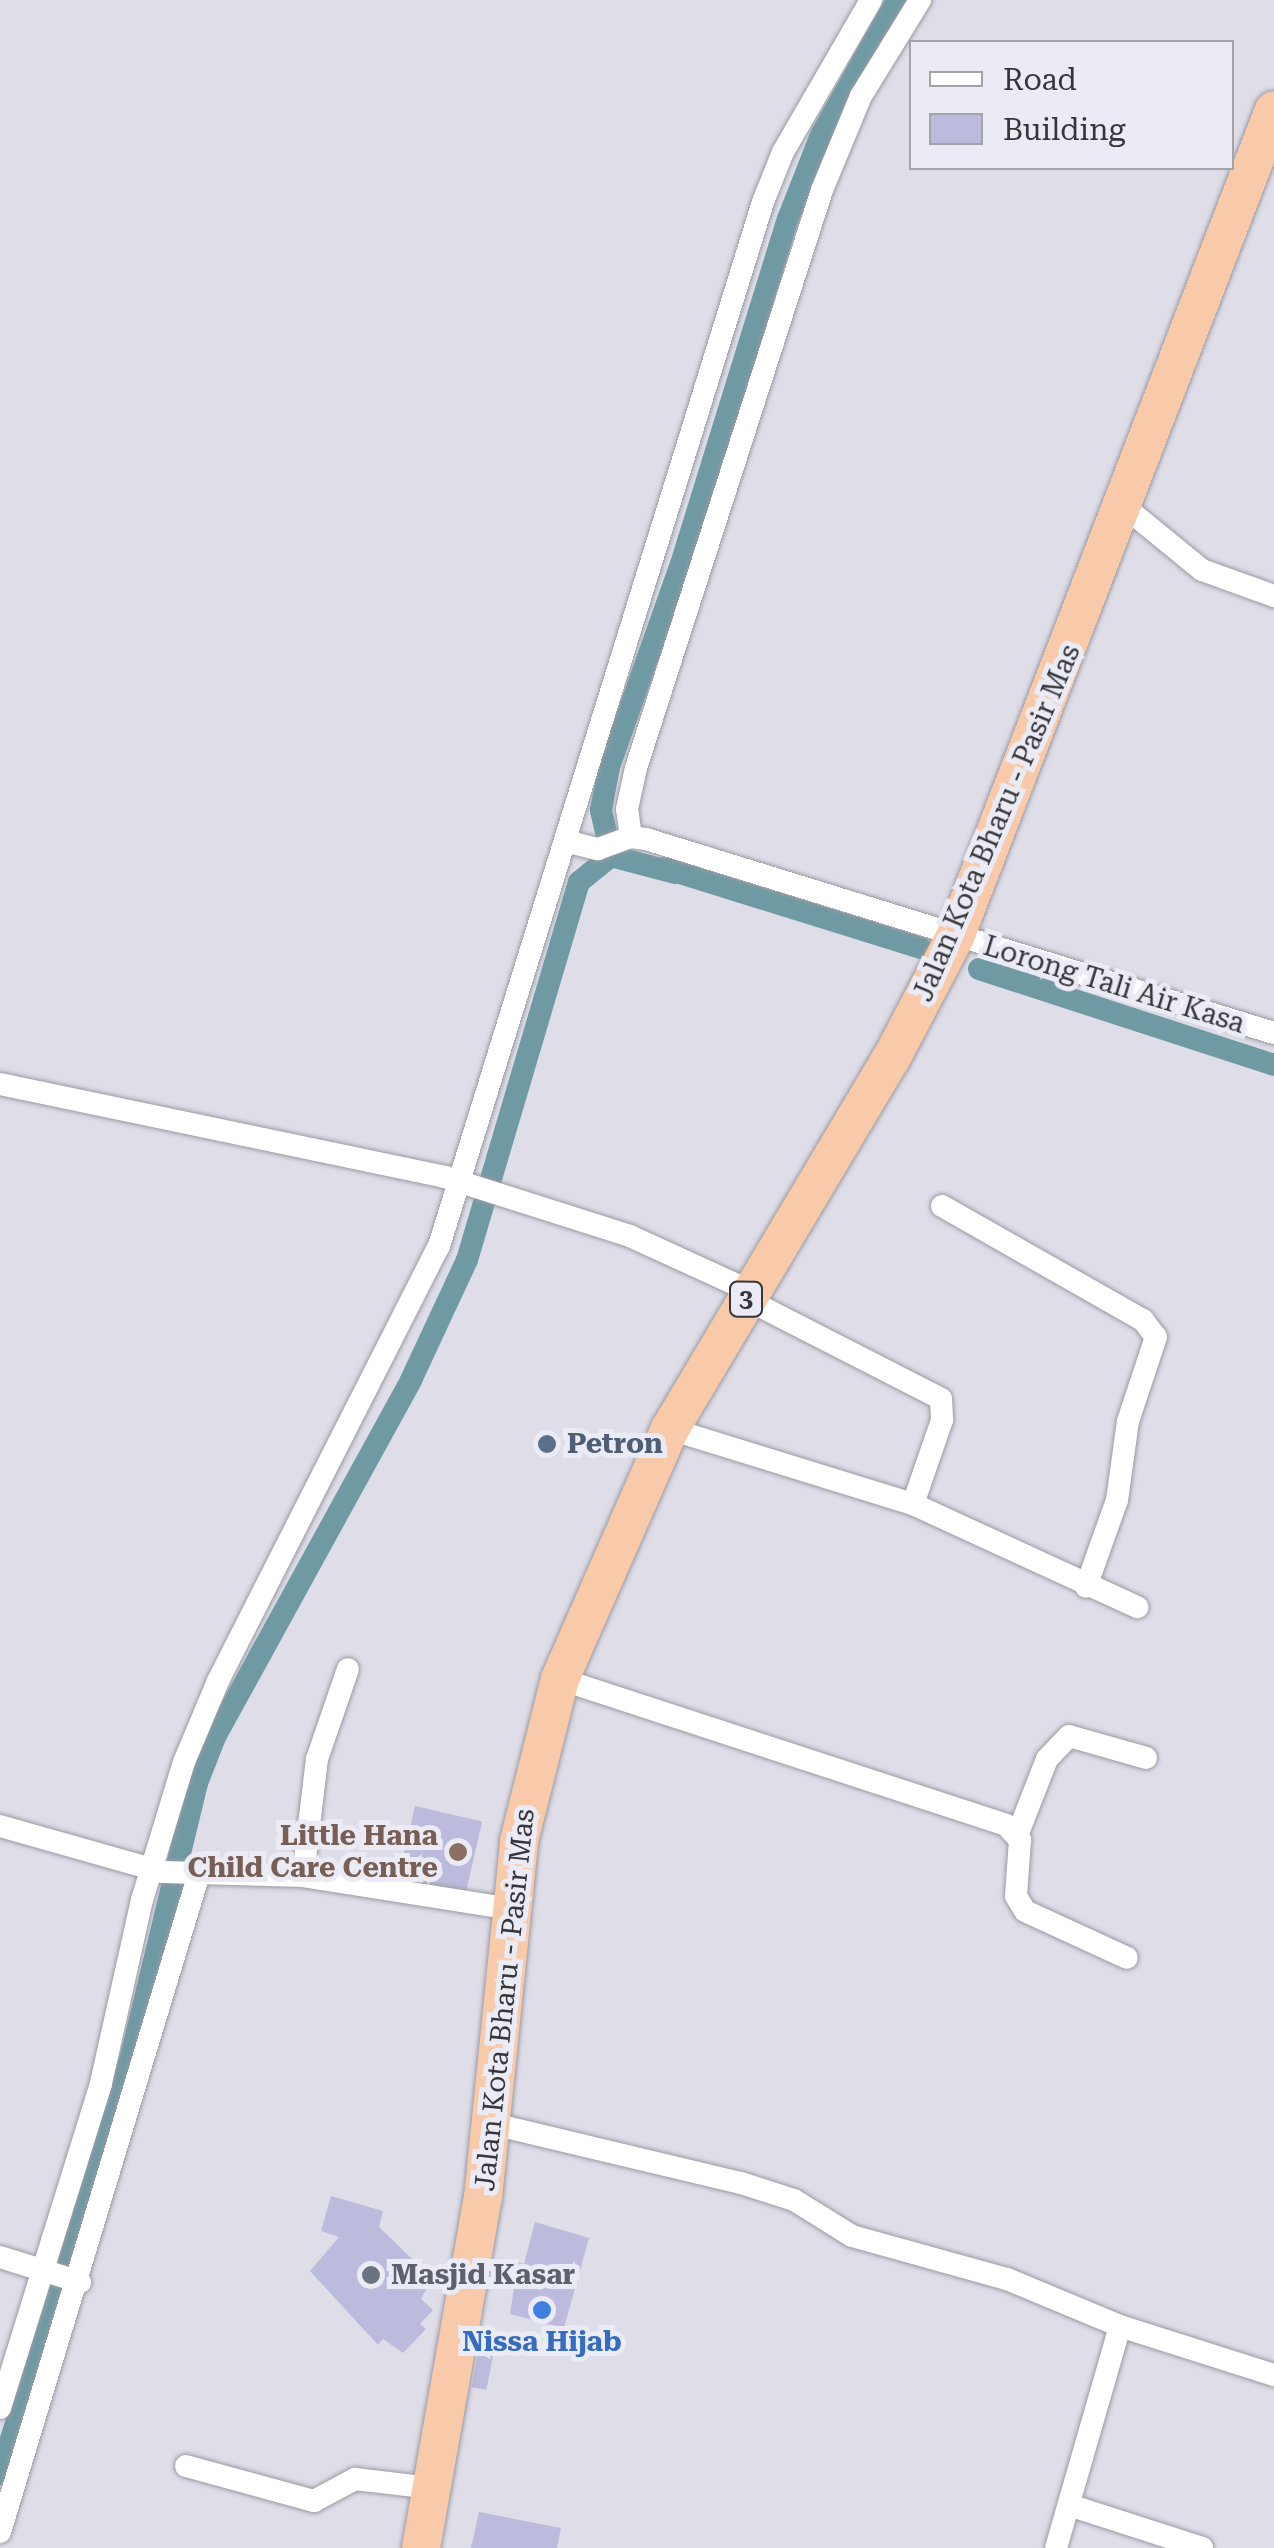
<!DOCTYPE html>
<html>
<head>
<meta charset="utf-8">
<style>
	body { margin:0 }
	#map { position:relative; width:1274px; height:2548px; overflow:hidden; background:#dedde8; font-family:"Roboto Serif",serif }
	div>[style] { position:absolute }
	.canal>* { height:22px; margin:-11px; padding:0 11px; transform-origin:11px; border-radius:11px; background:#6f9aa4 }
	.building>* { inset:0; background:#bdbbdd; transform-origin:0 0 }
	.roads { filter:drop-shadow(0 0 2px #9a9aa3) drop-shadow(0 0 2px #9a9aa3) }
	.minor>* { height:22px; margin:-11px; padding:0 11px; transform-origin:11px; border-radius:11px; background:#fff }
	.trunk>* { height:38px; margin:-19px; padding:0 19px; transform-origin:19px; border-radius:19px; background:#f8caaa }
	.dots>* { width:28px; height:28px; translate:-50% -50%; box-sizing:border-box; border:5px solid #ebebf5; border-radius:50% }
	span { translate:-50% -50%; white-space:nowrap; text-align:center; line-height:1.15; -webkit-text-stroke:10px #ebebf5; paint-order:stroke }
	.shield-label span { padding:2px 8px; background:#ebebf5; border:2px solid; border-radius:8px; -webkit-text-stroke-width:0 }
	.shield-label { font-size:25px; color:#36363a; font-weight:700 }
	.street-label { font-size:28px; color:#36363a }
	.service-label { font-size:28px; color:#4e5e75; font-weight:700 }
	.left { translate:0 -50%; text-align:left }
	.education-label { font-size:28px; color:#785e54; font-weight:700 }
	.right { translate:-100% -50%; text-align:right }
	.worship-label { font-size:28px; color:#5b616d; font-weight:700 }
	.shop-label { font-size:28px; color:#366cbe; font-weight:700 }
	.legend { position:absolute; left:909px; top:40px; width:325px; height:130px; box-sizing:border-box; background:#ebebf5; border:2px solid #a3a3aa; margin:0; padding:12px 18px; list-style:none; font-size:30px; color:#36363a }
	.legend li { display:flex; align-items:center; gap:20px; height:50px }
	.legend b { width:50px; border:2px solid #a3a3aa }
</style>
</head>
<body>
<div id="map">
	<div class="canal">
		<div style="left:608px;top:841px;width:32px;rotate:-103deg"></div>
		<div style="left:601px;top:810px;width:44px;rotate:-79.5deg"></div>
		<div style="left:609px;top:767px;width:215px;rotate:-70.5deg"></div>
		<div style="left:681px;top:564px;width:361px;rotate:-72.8deg"></div>
		<div style="left:788px;top:219px;width:90px;rotate:-68.6deg"></div>
		<div style="left:821px;top:135px;width:155px;rotate:-60.6deg"></div>
		<div style="left:664px;top:868px;width:269px;rotate:17.3deg"></div>
		<div style="left:979px;top:969px;width:310px;rotate:18deg"></div>
		<div style="left:0;top:2474px;width:438px;rotate:-72.6deg"></div>
		<div style="left:131px;top:2056px;width:281px;rotate:-76.4deg"></div>
		<div style="left:197px;top:1783px;width:49px;rotate:-68.6deg"></div>
		<div style="left:215px;top:1737px;width:407px;rotate:-61.2deg"></div>
		<div style="left:411px;top:1380px;width:132px;rotate:-65deg"></div>
		<div style="left:467px;top:1260px;width:394px;rotate:-73.5deg"></div>
		<div style="left:579px;top:882px;width:41px;rotate:-39.1deg"></div>
		<div style="left:611px;top:856px;width:66px;rotate:14.9deg"></div>
	</div>
	<div class="building">
		<div style="left:415px;top:1806px;width:69px;height:72px;rotate:13deg"></div>
		<div style="clip-path:polygon(331px 2196px,383px 2211px,379px 2227px,432px 2278px,421px 2299px,433px 2310px,420px 2324px,426px 2329px,403px 2353px,383px 2339px,378px 2345px,310px 2271px,339px 2237px,321px 2231px)"></div>
		<div style="clip-path:polygon(535px 2222px,589px 2238px,564px 2328px,510px 2314px,518px 2262px,524px 2264px)"></div>
		<div style="left:481px;top:2339px;width:15px;height:49px;rotate:11deg"></div>
		<div style="clip-path:polygon(479px 2512px,561px 2528px,557px 2548px,471px 2548px)"></div>
	</div>
	<div class="roads">
		<div class="minor">
			<div style="left:1126px;top:508px;width:98px;rotate:39.2deg"></div>
			<div style="left:1202px;top:570px;width:77px;rotate:19.9deg"></div>
			<div style="left:631px;top:837px;width:28px;rotate:-98deg"></div>
			<div style="left:627px;top:809px;width:42px;rotate:-77.6deg"></div>
			<div style="left:636px;top:768px;width:607px;rotate:-72.16deg"></div>
			<div style="left:822px;top:190px;width:102px;rotate:-67.5deg"></div>
			<div style="left:861px;top:96px;width:113px;rotate:-58.4deg"></div>
			<div style="left:565px;top:841px;width:34px;rotate:14deg"></div>
			<div style="left:598px;top:849px;width:35px;rotate:-20deg"></div>
			<div style="left:631px;top:837px;width:15px;rotate:8deg"></div>
			<div style="left:646px;top:839px;width:657px;rotate:17.17deg"></div>
			<div style="left:0;top:1084px;width:455px;rotate:11.8deg"></div>
			<div style="left:445px;top:1177px;width:194px;rotate:17.7deg"></div>
			<div style="left:630px;top:1236px;width:132px;rotate:24.6deg"></div>
			<div style="left:942px;top:1206px;width:231px;rotate:29.6deg"></div>
			<div style="left:1143px;top:1320px;width:21px;rotate:53deg"></div>
			<div style="left:1156px;top:1337px;width:89px;rotate:108.4deg"></div>
			<div style="left:1128px;top:1421px;width:80px;rotate:97.9deg"></div>
			<div style="left:1117px;top:1500px;width:92px;rotate:109.6deg"></div>
			<div style="left:746px;top:1299px;width:219px;rotate:27.1deg"></div>
			<div style="left:941px;top:1399px;width:21px;rotate:87deg"></div>
			<div style="left:942px;top:1420px;width:89px;rotate:109deg"></div>
			<div style="left:670px;top:1429px;width:254px;rotate:17.2deg"></div>
			<div style="left:913px;top:1504px;width:247px;rotate:24.7deg"></div>
			<div style="left:560px;top:1679px;width:469px;rotate:18.1deg"></div>
			<div style="left:1006px;top:1825px;width:21px;rotate:47deg"></div>
			<div style="left:1020px;top:1840px;width:56px;rotate:94.1deg"></div>
			<div style="left:1016px;top:1896px;width:17px;rotate:59deg"></div>
			<div style="left:1025px;top:1911px;width:112px;rotate:24.7deg"></div>
			<div style="left:0;top:1826px;width:169px;rotate:15.8deg"></div>
			<div style="left:163px;top:1872px;width:140px;rotate:1.6deg"></div>
			<div style="left:303px;top:1876px;width:211px;rotate:9deg"></div>
			<div style="left:1018px;top:1833px;width:79px;rotate:-68.6deg"></div>
			<div style="left:1047px;top:1759px;width:32px;rotate:-46deg"></div>
			<div style="left:1069px;top:1736px;width:80px;rotate:15.9deg"></div>
			<div style="left:303px;top:1876px;width:118px;rotate:-83.2deg"></div>
			<div style="left:317px;top:1759px;width:95px;rotate:-71deg"></div>
			<div style="left:493px;top:2124px;width:255px;rotate:13.4deg"></div>
			<div style="left:741px;top:2183px;width:56px;rotate:17.8deg"></div>
			<div style="left:794px;top:2200px;width:68px;rotate:31.8deg"></div>
			<div style="left:852px;top:2236px;width:161px;rotate:15.5deg"></div>
			<div style="left:1007px;top:2279px;width:122px;rotate:22.6deg"></div>
			<div style="left:1120px;top:2326px;width:162px;rotate:17.7deg"></div>
			<div style="left:0;top:2257px;width:84px;rotate:17.4deg"></div>
			<div style="left:0;top:2408px;width:340px;rotate:-72.7deg"></div>
			<div style="left:101px;top:2083px;width:188px;rotate:-77.4deg"></div>
			<div style="left:142px;top:1900px;width:144px;rotate:-73.1deg"></div>
			<div style="left:184px;top:1762px;width:88px;rotate:-67.2deg"></div>
			<div style="left:218px;top:1681px;width:488px;rotate:-63.1deg"></div>
			<div style="left:439px;top:1246px;width:1093px;rotate:-72.76deg"></div>
			<div style="left:763px;top:202px;width:54px;rotate:-68.2deg"></div>
			<div style="left:783px;top:152px;width:176px;rotate:-59.9deg"></div>
			<div style="left:186px;top:2466px;width:133px;rotate:15.3deg"></div>
			<div style="left:314px;top:2501px;width:47px;rotate:-28.2deg"></div>
			<div style="left:355px;top:2479px;width:78px;rotate:6.7deg"></div>
			<div style="left:1069px;top:2505px;width:140px;rotate:17.9deg"></div>
			<div style="left:0;top:2532px;width:684px;rotate:-73.18deg"></div>
			<div style="left:1056px;top:2548px;width:231px;rotate:-73.9deg"></div>
		</div>
		<div class="trunk">
			<div style="left:421px;top:2548px;width:355px;rotate:-80deg"></div>
			<div style="left:483px;top:2198px;width:359px;rotate:-84.2deg"></div>
			<div style="left:519px;top:1841px;width:167px;rotate:-75.8deg"></div>
			<div style="left:560px;top:1679px;width:273px;rotate:-66.3deg"></div>
			<div style="left:670px;top:1429px;width:431px;rotate:-59.2deg"></div>
			<div style="left:891px;top:1059px;width:138px;rotate:-62.3deg"></div>
			<div style="left:955px;top:937px;width:886px;rotate:-68.91deg"></div>
		</div>
	</div>
	<div class="dots">
		<div style="left:547px;top:1444px;background:#5c6f8a"></div>
		<div style="left:458px;top:1852px;background:#8d6e63"></div>
		<div style="left:371px;top:2275px;background:#6b7280"></div>
		<div style="left:542px;top:2310px;background:#3f7fe0"></div>
	</div>
	<div class="shield-label">
		<span style="left:746px;top:1299px">3</span>
	</div>
	<div class="street-label">
		<span style="left:997px;top:823px;rotate:-67deg">Jalan Kota Bharu - Pasir Mas</span>
		<span style="left:1114px;top:985px;rotate:17deg">Lorong Tali Air Kasa</span>
		<span style="left:505px;top:2000px;rotate:-84deg">Jalan Kota Bharu - Pasir Mas</span>
	</div>
	<div class="service-label">
		<span class="left" style="left:567px;top:1444px">Petron</span>
	</div>
	<div class="education-label">
		<span class="right" style="left:438px;top:1852px">Little Hana<br>Child Care Centre</span>
	</div>
	<div class="worship-label">
		<span class="left" style="left:391px;top:2275px">Masjid Kasar</span>
	</div>
	<div class="shop-label">
		<span style="left:542px;top:2342px">Nissa Hijab</span>
	</div>
	<ul class="legend">
	<li><b style="height:12px;background:#fff"></b>Road</li>
	<li><b style="height:28px;background:#bdbbdd"></b>Building</li>
	</ul>
</div>
</body>
</html>
